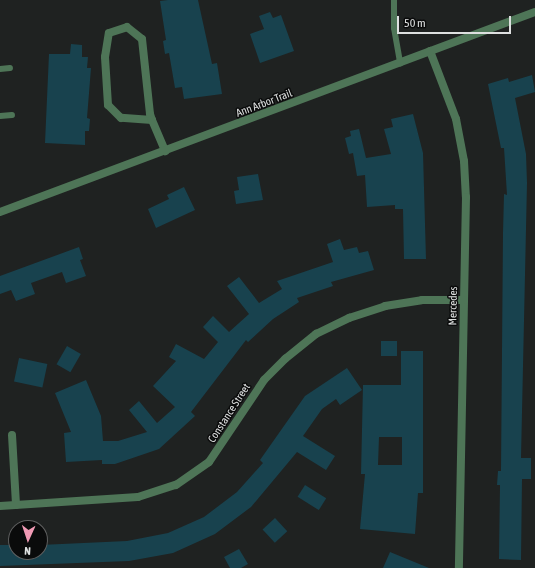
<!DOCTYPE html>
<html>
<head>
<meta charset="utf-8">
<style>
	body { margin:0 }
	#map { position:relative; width:535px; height:568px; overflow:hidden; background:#1f2221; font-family:"Asap Condensed",sans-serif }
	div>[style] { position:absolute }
	.building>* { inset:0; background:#18424e; transform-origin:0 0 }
	.service>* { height:6px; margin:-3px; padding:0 3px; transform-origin:3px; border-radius:3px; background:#4e7557 }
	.minor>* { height:8px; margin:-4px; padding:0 4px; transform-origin:4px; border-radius:4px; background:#4e7557 }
	.tertiary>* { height:8px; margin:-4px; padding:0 4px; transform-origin:4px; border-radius:4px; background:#4e7557 }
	span { translate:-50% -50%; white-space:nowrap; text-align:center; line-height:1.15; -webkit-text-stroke:3px #0a0b0b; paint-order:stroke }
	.street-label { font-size:11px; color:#dee0e0 }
	.north { position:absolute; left:8px; top:520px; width:40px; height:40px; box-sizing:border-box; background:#0a0b0b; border:1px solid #5f6060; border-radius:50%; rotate:183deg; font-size:11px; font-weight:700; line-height:16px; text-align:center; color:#dee0e0 }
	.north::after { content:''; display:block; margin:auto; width:14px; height:18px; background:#f09ab5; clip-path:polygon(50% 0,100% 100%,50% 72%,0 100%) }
	.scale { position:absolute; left:397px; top:16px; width:114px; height:18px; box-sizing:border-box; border:2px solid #dee0e0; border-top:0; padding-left:5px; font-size:12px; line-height:14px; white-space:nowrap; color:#dee0e0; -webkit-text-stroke:3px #0a0b0b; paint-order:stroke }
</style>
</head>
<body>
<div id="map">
	<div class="building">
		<div style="clip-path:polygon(168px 0,198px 0,212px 64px,217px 63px,222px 94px,184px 99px,182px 87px,175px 88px,169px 53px,165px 54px,163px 41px,166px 40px,160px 1px)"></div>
		<div style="clip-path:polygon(270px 12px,273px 18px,281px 15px,294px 51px,260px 63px,250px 34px,264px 29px,259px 16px)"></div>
		<div style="clip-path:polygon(71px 44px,82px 45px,82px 57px,88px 57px,87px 68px,91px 68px,87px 118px,90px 119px,89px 131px,85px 131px,85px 145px,45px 143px,49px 54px,70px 54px)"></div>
		<div style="clip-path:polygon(532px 75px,535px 92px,515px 98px,526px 154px,527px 183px,521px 458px,531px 458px,531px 479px,522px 479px,521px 560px,499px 559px,500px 485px,497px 485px,498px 471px,501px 471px,503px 233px,504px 194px,507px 195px,504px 148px,501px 148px,488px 84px,508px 78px,509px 82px)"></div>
		<div style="clip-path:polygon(413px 114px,423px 153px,426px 259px,404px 259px,403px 209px,395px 209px,395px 205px,367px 207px,365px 175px,357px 176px,353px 153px,349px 154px,345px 138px,351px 136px,350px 131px,359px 129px,366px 158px,391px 154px,384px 129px,393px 127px,391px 119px)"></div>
		<div style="clip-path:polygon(258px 174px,263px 200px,236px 204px,234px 191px,239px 190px,237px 177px)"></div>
		<div style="clip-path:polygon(184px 187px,195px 210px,156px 228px,148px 209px,169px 199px,167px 195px)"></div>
		<div style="clip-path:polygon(340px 239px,344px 250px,357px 247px,359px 253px,368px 251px,374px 270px,331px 282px,333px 286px,297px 298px,299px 302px,273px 319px,248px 342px,246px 340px,191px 412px,195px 416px,159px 449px,115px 464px,102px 464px,102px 460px,66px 462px,64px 433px,71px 432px,55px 393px,86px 380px,101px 416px,103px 441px,118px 441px,147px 432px,129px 410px,139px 401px,157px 423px,175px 407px,153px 386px,176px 361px,169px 357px,176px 344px,204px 359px,218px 342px,203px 327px,213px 316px,229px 332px,249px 314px,227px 286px,239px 277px,259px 303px,282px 289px,277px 281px,333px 262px,327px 244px)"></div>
		<div style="clip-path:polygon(79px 247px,83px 259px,80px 260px,86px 276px,66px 283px,62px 272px,31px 283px,35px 294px,16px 301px,11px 290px,0 294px,0 276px)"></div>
		<div style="left:381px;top:341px;width:16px;height:15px"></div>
		<div style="left:67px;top:346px;width:16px;height:21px;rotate:30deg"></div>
		<div style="clip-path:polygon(evenodd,401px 351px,423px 351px,423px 493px,418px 493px,415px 534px,360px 529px,365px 474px,361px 474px,363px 385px,401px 385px,401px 351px,379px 437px,402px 437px,402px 465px,378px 465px,379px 437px)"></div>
		<div style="left:19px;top:358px;width:29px;height:24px;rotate:12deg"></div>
		<div style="clip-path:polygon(347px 368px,362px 390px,340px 405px,336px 399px,322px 409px,303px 436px,335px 456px,326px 470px,297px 452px,251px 507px,215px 534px,173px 553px,129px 561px,0 566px,0 545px,13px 545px,13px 552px,40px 552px,40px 545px,127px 541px,168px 533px,204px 517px,237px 492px,263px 463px,260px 460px,305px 396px)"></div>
		<div style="left:305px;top:485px;width:25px;height:14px;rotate:32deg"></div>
		<div style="left:275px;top:518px;width:18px;height:17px;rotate:47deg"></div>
		<div style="clip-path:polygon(239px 549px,248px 564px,241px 568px,230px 568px,224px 557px)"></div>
		<div style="clip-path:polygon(390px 552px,429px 568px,383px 568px)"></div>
	</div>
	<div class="service">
		<div style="left:394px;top:0;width:28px;rotate:90deg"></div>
		<div style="left:394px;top:28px;width:36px;rotate:80deg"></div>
		<div style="left:0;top:69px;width:10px;rotate:-6deg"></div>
		<div style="left:0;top:116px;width:12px;rotate:-5deg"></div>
	</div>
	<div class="minor">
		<div style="left:430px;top:51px;width:73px;rotate:69.1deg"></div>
		<div style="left:456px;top:119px;width:43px;rotate:79.2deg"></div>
		<div style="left:464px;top:161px;width:36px;rotate:87deg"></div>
		<div style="left:466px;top:197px;width:371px;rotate:91.1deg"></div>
		<div style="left:152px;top:120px;width:31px;rotate:-176deg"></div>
		<div style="left:121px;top:118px;width:18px;rotate:-135deg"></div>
		<div style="left:108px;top:105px;width:48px;rotate:-93.6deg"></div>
		<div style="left:105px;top:57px;width:24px;rotate:-81deg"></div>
		<div style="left:109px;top:33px;width:19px;rotate:-18deg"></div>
		<div style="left:127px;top:27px;width:19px;rotate:39deg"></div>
		<div style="left:142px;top:39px;width:75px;rotate:83.9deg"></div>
		<div style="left:150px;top:114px;width:6px;rotate:72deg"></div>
		<div style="left:152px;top:120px;width:34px;rotate:67deg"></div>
		<div style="left:12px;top:435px;width:70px;rotate:86.7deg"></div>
		<div style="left:0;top:506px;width:138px;rotate:-3.7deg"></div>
		<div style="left:138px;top:497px;width:40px;rotate:-18deg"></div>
		<div style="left:176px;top:485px;width:40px;rotate:-34.9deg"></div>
		<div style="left:209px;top:462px;width:99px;rotate:-56.1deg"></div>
		<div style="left:264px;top:380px;width:30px;rotate:-45deg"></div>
		<div style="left:285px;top:359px;width:40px;rotate:-39deg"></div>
		<div style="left:316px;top:334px;width:37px;rotate:-26deg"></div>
		<div style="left:349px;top:318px;width:38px;rotate:-18deg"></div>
		<div style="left:385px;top:306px;width:37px;rotate:-9deg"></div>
		<div style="left:422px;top:300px;width:42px"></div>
	</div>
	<div class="tertiary">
		<div style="left:0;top:212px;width:571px;rotate:-20.5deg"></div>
	</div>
	<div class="street-label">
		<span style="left:264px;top:103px;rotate:-21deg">Ann Arbor Trail</span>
		<span style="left:453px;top:306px;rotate:-89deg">Mercedes</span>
		<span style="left:229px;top:413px;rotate:-57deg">Constance Street</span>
	</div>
	<div class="north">N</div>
	<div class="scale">50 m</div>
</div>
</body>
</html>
